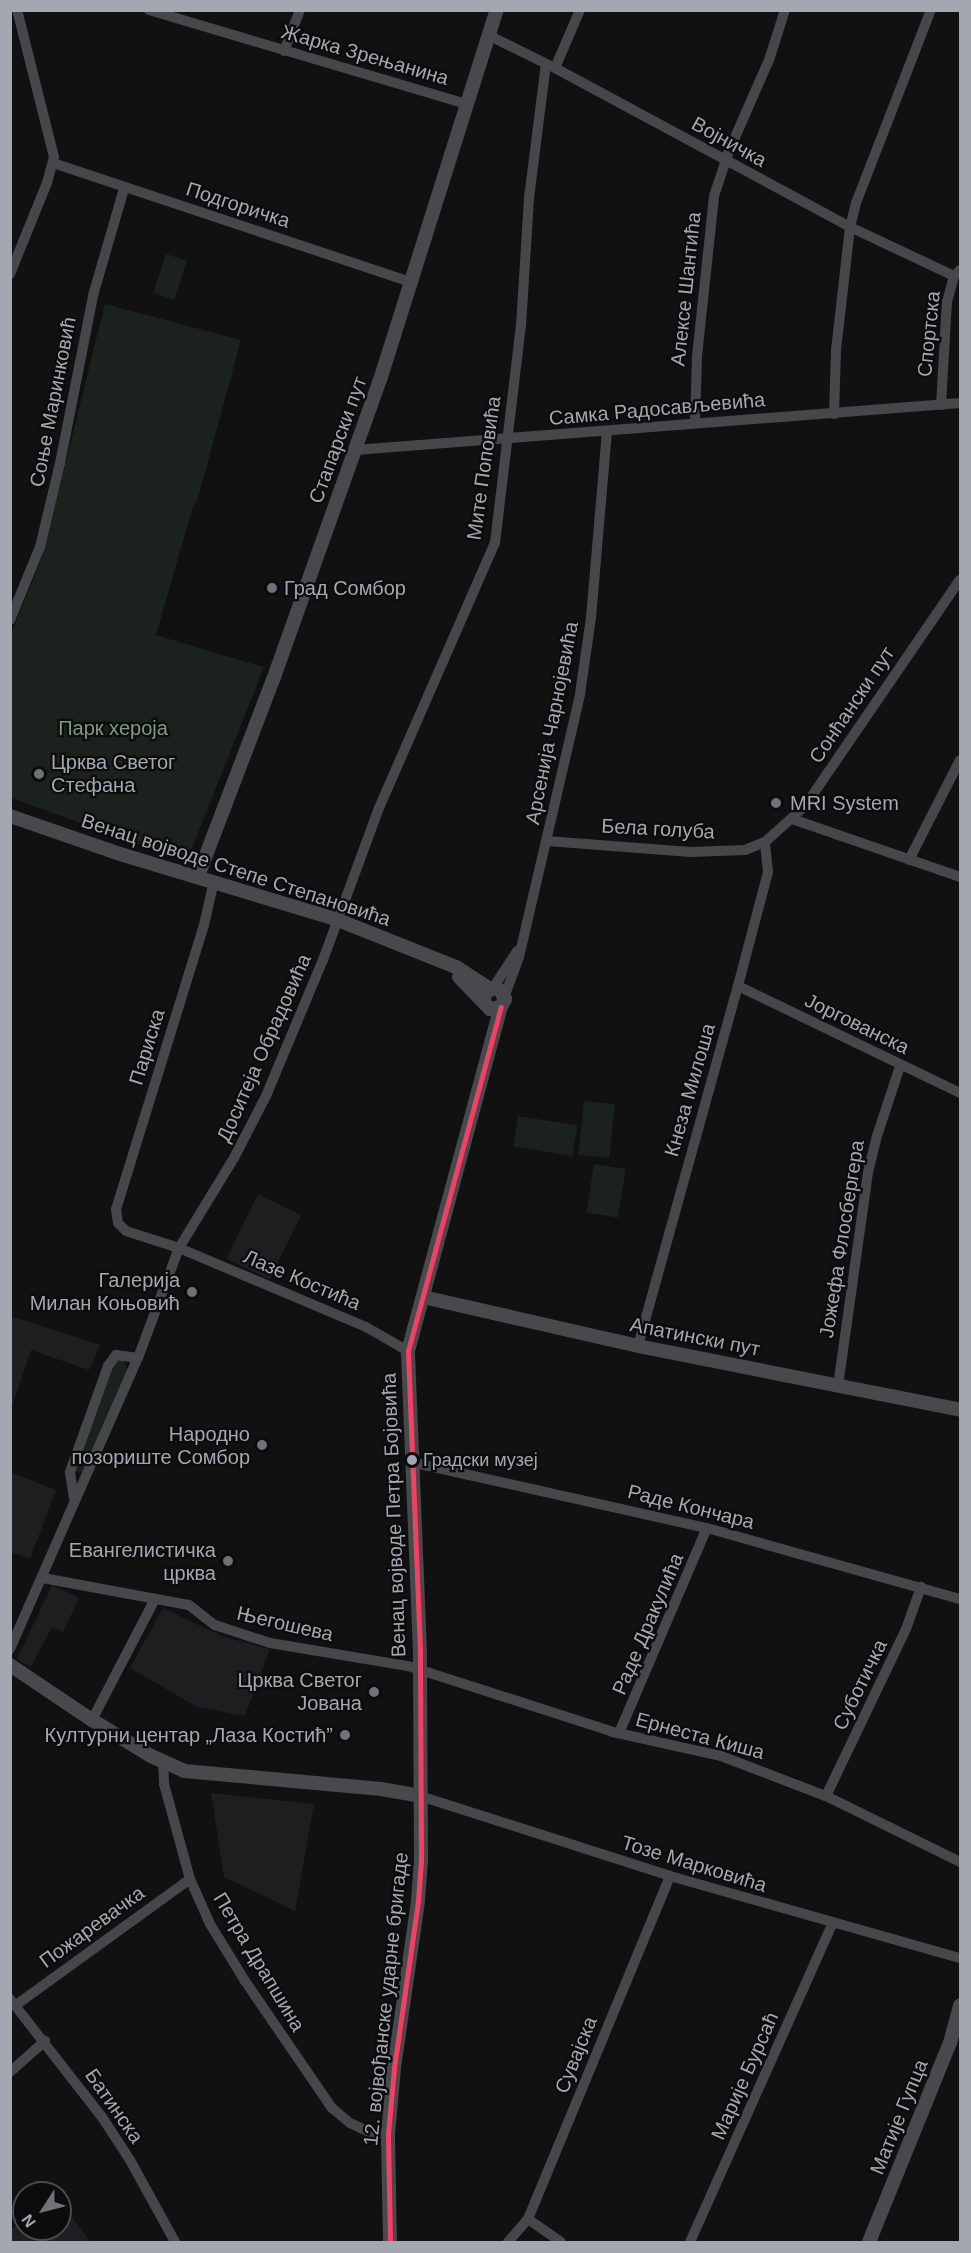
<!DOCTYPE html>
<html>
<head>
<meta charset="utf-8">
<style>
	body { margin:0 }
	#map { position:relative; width:971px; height:2253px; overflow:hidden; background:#111112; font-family:Arial,sans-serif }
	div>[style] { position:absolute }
	.built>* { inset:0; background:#1e1e20; transform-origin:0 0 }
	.green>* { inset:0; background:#1b211c; transform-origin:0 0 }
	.minor>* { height:10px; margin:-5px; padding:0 5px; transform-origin:5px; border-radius:5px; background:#46474a }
	.major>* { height:14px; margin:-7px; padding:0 7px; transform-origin:7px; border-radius:7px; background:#48494c }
	.bus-1>* { height:4.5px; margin:-2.25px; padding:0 2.25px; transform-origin:2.25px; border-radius:2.25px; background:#f24062 }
	.dots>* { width:16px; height:16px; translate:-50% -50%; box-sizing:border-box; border:3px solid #0c0c0d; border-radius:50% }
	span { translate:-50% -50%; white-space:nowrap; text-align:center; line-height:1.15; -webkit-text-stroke:4.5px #0c0c0d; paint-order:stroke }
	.bus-label { font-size:18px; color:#a3a7b1 }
	.left { translate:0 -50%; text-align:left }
	.street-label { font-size:20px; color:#a3a7b1 }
	.poi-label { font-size:20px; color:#a3a7b1 }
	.right { translate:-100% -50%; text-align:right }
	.park-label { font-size:20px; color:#7c9b80 }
	.frame { position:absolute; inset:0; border:12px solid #a3a7b1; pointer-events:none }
	.north { position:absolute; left:12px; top:2181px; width:60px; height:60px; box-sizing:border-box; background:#0c0c0d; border:2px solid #484a4f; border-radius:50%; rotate:234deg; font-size:16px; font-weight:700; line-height:24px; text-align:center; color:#a3a7b1 }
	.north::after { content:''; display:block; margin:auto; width:21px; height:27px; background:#707279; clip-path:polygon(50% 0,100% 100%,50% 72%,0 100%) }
</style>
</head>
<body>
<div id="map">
	<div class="built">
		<div style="left:258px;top:1194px;width:48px;height:72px;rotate:26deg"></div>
		<div style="clip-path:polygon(11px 1316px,100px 1345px,89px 1370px,31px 1350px,11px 1410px)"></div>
		<div style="clip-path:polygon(10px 1472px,56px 1490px,30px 1559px,11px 1552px)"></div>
		<div style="clip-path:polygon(52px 1585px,79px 1598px,63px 1632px,52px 1627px,31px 1667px,17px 1659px)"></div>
		<div style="clip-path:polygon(163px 1608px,224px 1637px,270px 1649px,245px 1716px,197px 1707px,130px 1668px)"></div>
		<div style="clip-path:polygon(211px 1793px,314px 1804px,295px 1911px,224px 1877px)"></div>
		<div style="clip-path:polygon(60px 2199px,90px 2242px,11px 2242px,10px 2230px,24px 2220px,24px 2229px,60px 2229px)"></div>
	</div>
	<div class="green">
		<div style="left:166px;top:254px;width:22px;height:41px;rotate:18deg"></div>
		<div style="clip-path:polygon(105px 304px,241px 340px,198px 498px,193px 506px,156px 635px,264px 667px,187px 861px,11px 798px,10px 636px,42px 558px)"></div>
		<div style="left:584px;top:1101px;width:31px;height:54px;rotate:6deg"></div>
		<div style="left:518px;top:1116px;width:60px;height:31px;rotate:9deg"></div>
		<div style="left:594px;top:1164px;width:32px;height:49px;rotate:9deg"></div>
		<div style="clip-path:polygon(117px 1360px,124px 1361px,128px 1370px,83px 1472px,78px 1473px,75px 1470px,110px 1366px)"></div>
		<div style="clip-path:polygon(26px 2229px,35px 2242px,11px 2242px,11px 2240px)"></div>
	</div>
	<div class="minor">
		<div style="left:149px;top:10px;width:332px;rotate:16.5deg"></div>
		<div style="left:488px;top:35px;width:75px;rotate:26.2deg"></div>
		<div style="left:555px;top:68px;width:335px;rotate:28.3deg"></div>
		<div style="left:850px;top:227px;width:115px;rotate:25.2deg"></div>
		<div style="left:284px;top:51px;width:44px;rotate:-68.7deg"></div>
		<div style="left:555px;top:68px;width:63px;rotate:-66.7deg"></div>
		<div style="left:53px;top:163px;width:376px;rotate:18.4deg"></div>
		<div style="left:10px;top:274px;width:98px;rotate:-67.9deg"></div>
		<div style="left:47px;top:183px;width:27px;rotate:-75deg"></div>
		<div style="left:54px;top:157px;width:152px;rotate:-104.1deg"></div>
		<div style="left:941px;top:405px;width:103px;rotate:-86.7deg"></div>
		<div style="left:947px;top:302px;width:27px;rotate:-75deg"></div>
		<div style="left:954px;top:276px;width:8px;rotate:-45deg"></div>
		<div style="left:834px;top:414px;width:64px;rotate:-88.2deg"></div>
		<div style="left:836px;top:350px;width:124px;rotate:-83.5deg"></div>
		<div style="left:850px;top:227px;width:25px;rotate:-76deg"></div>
		<div style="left:856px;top:203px;width:207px;rotate:-68.8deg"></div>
		<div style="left:695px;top:423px;width:67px;rotate:-88.3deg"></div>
		<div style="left:697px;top:356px;width:161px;rotate:-83.9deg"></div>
		<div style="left:714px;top:196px;width:47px;rotate:-71.6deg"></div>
		<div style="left:729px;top:151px;width:99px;rotate:-66.3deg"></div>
		<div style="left:769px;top:60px;width:52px;rotate:-72.3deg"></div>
		<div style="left:355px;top:450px;width:607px;rotate:-4.44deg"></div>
		<div style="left:10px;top:620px;width:79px;rotate:-67.7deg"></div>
		<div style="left:40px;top:547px;width:86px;rotate:-76.6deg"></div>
		<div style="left:60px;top:463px;width:174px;rotate:-78.8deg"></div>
		<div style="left:94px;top:292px;width:107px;rotate:-73.8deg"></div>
		<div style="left:792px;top:819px;width:178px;rotate:19deg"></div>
		<div style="left:547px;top:841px;width:144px;rotate:4.4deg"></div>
		<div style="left:691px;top:852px;width:54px;rotate:-2.1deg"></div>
		<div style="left:745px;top:850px;width:22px;rotate:-22deg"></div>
		<div style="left:765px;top:842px;width:54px;rotate:-42deg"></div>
		<div style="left:805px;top:806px;width:274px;rotate:-55.6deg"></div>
		<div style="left:909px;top:860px;width:112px;rotate:-63deg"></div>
		<div style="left:214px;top:881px;width:45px;rotate:102.8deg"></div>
		<div style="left:204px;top:925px;width:297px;rotate:107.2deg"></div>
		<div style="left:116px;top:1209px;width:14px;rotate:82deg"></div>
		<div style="left:118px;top:1223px;width:11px;rotate:45deg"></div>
		<div style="left:126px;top:1231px;width:56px;rotate:17.8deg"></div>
		<div style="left:179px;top:1248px;width:203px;rotate:22.9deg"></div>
		<div style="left:366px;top:1327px;width:48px;rotate:29.7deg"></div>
		<div style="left:738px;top:986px;width:246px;rotate:25.7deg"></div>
		<div style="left:493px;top:988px;width:44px;rotate:-57deg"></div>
		<div style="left:505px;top:995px;width:40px;rotate:-69.8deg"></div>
		<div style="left:519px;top:957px;width:270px;rotate:-76.9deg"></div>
		<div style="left:580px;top:694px;width:77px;rotate:-81.8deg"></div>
		<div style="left:591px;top:618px;width:188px;rotate:-85.1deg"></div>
		<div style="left:638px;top:1346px;width:362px;rotate:-74.5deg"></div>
		<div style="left:735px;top:997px;width:129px;rotate:-75.2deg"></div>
		<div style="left:768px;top:872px;width:30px;rotate:-96deg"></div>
		<div style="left:838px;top:1386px;width:216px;rotate:-82deg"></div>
		<div style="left:868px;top:1172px;width:37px;rotate:-76deg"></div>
		<div style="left:877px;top:1136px;width:74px;rotate:-71.8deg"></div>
		<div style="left:411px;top:1462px;width:303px;rotate:12.6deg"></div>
		<div style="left:707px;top:1528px;width:263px;rotate:15.7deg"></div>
		<div style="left:74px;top:1498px;width:26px;rotate:-99deg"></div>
		<div style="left:70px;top:1472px;width:113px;rotate:-70.3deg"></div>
		<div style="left:108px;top:1366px;width:14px;rotate:-54deg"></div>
		<div style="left:116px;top:1355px;width:22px;rotate:8deg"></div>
		<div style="left:43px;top:1578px;width:148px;rotate:10.5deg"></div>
		<div style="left:189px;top:1605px;width:33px;rotate:38deg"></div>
		<div style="left:215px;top:1625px;width:58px;rotate:18.1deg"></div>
		<div style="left:270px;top:1643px;width:140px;rotate:9.5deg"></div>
		<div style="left:408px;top:1666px;width:215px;rotate:17.8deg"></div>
		<div style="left:613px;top:1732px;width:111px;rotate:12.5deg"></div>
		<div style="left:721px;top:1756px;width:112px;rotate:20.9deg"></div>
		<div style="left:826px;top:1796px;width:149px;rotate:26.2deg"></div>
		<div style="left:10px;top:1649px;width:318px;rotate:-66.3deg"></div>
		<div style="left:138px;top:1358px;width:117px;rotate:-69.6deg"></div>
		<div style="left:179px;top:1248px;width:105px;rotate:-58.6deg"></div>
		<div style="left:234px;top:1158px;width:70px;rotate:-62.7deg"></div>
		<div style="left:266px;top:1096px;width:147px;rotate:-67.3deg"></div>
		<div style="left:323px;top:960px;width:162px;rotate:-69.8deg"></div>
		<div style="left:379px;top:808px;width:289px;rotate:-66.4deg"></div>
		<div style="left:495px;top:543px;width:219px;rotate:-83.2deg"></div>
		<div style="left:521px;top:326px;width:128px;rotate:-86.4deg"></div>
		<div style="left:529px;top:198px;width:135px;rotate:-82.8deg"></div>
		<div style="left:92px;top:1720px;width:136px;rotate:-62.5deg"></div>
		<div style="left:619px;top:1733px;width:223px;rotate:-66.8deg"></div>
		<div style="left:163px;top:1762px;width:22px;rotate:87deg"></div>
		<div style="left:164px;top:1784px;width:98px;rotate:74.7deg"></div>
		<div style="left:190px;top:1879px;width:49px;rotate:66deg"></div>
		<div style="left:210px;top:1924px;width:67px;rotate:58.4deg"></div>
		<div style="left:245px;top:1981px;width:154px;rotate:55.6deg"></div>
		<div style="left:332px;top:2108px;width:23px;rotate:40deg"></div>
		<div style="left:350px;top:2123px;width:21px;rotate:25deg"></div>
		<div style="left:369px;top:2132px;width:19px;rotate:6deg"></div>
		<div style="left:420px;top:1796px;width:262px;rotate:17.7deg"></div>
		<div style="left:670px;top:1876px;width:301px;rotate:15.8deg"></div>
		<div style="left:826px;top:1796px;width:185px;rotate:-64.4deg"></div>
		<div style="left:906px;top:1629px;width:45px;rotate:-70.3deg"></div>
		<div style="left:10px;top:1999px;width:150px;rotate:52.1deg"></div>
		<div style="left:102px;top:2117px;width:51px;rotate:56.9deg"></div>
		<div style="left:130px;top:2160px;width:94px;rotate:61.2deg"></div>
		<div style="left:16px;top:2005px;width:215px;rotate:-35.9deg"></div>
		<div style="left:10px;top:2072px;width:47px;rotate:-41.5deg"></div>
		<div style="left:528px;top:2219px;width:40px;rotate:34.9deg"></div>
		<div style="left:508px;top:2242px;width:30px;rotate:-49deg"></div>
		<div style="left:528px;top:2219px;width:371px;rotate:-67.5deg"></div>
		<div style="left:690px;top:2242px;width:350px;rotate:-65.9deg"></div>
	</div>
	<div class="major">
		<div style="left:10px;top:816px;width:116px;rotate:19.1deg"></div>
		<div style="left:120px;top:854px;width:228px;rotate:16.8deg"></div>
		<div style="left:338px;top:920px;width:127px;rotate:21.7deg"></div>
		<div style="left:456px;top:967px;width:40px;rotate:32.9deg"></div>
		<div style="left:198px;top:876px;width:210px;rotate:-69.1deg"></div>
		<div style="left:273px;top:680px;width:319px;rotate:-70.4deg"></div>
		<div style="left:380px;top:380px;width:388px;rotate:-72.5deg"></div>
		<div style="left:459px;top:977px;width:45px;rotate:45.9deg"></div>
		<div style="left:490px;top:1009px;width:11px;rotate:-10deg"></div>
		<div style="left:501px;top:1007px;width:9px;rotate:-63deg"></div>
		<div style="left:505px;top:999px;width:10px;rotate:-119deg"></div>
		<div style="left:500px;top:990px;width:7px;rotate:-164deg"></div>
		<div style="left:493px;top:988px;width:9px;rotate:148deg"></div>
		<div style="left:485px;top:993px;width:7px;rotate:98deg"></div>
		<div style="left:423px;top:1297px;width:221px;rotate:12.8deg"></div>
		<div style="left:638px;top:1346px;width:328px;rotate:11.2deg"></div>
		<div style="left:10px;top:1665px;width:99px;rotate:33.9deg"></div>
		<div style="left:92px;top:1720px;width:69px;rotate:31.4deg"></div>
		<div style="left:151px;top:1756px;width:36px;rotate:24deg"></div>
		<div style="left:184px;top:1771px;width:198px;rotate:5.2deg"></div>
		<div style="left:381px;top:1789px;width:40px;rotate:10deg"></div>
		<div style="left:390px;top:2242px;width:108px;rotate:-91.1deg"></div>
		<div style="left:388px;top:2134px;width:66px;rotate:-84.8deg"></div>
		<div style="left:394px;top:2068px;width:169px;rotate:-81.8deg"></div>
		<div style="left:418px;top:1901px;width:41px;rotate:-85.8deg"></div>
		<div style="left:421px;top:1860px;width:208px;rotate:-90.3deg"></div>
		<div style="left:420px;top:1652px;width:301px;rotate:-92.3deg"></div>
		<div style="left:408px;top:1351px;width:356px;rotate:-74.9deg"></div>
		<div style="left:869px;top:2242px;width:215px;rotate:-67.9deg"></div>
		<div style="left:950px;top:2043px;width:39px;rotate:-75deg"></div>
	</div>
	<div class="bus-1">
		<div style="left:390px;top:2242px;width:108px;rotate:-91.1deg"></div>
		<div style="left:388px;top:2134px;width:66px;rotate:-84.8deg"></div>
		<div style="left:394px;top:2068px;width:169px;rotate:-81.8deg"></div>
		<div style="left:418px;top:1901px;width:41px;rotate:-85.8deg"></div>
		<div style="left:421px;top:1860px;width:208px;rotate:-90.3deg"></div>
		<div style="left:420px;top:1652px;width:301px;rotate:-92.3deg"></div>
		<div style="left:408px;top:1351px;width:356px;rotate:-74.9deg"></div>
	</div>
	<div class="dots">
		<div style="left:272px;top:588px;background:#707279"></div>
		<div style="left:39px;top:774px;background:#707279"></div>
		<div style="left:776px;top:803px;background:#707279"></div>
		<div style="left:192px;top:1292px;background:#707279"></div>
		<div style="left:262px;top:1445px;background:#707279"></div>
		<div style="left:412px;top:1460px;background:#a3a7b1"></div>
		<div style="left:228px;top:1561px;background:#707279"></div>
		<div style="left:374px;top:1692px;background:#707279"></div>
		<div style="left:345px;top:1735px;background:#707279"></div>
	</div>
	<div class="bus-label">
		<span class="left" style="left:423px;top:1460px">Градски музеј</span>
	</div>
	<div class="street-label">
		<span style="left:365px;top:55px;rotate:16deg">Жарка Зрењанина</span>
		<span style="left:729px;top:142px;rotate:29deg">Војничка</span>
		<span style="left:238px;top:205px;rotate:18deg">Подгоричка</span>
		<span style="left:686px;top:289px;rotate:-84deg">Алексе Шантића</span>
		<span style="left:929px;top:334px;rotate:-84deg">Спортска</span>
		<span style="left:53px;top:402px;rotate:-79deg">Соње Маринковић</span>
		<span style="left:657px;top:409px;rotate:-5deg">Самка Радосављевића</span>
		<span style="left:338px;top:440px;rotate:-70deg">Стапарски пут</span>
		<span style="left:484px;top:468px;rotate:-82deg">Мите Поповића</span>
		<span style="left:852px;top:705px;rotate:-56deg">Сонћански пут</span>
		<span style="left:552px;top:723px;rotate:-79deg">Арсенија Чарнојевића</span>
		<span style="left:658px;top:829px;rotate:3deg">Бела голуба</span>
		<span style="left:236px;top:870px;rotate:18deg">Венац војводе Степе Степановића</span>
		<span style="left:857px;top:1024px;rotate:26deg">Јоргованска</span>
		<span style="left:147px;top:1047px;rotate:-73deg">Париска</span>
		<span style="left:264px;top:1048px;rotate:-66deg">Доситеја Обрадовића</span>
		<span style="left:690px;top:1090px;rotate:-74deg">Кнеза Милоша</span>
		<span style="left:842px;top:1239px;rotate:-81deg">Јожефа Флосбергера</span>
		<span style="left:302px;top:1280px;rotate:23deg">Лазе Костића</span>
		<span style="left:695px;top:1337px;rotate:11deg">Апатински пут</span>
		<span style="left:691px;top:1507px;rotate:14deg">Раде Кончара</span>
		<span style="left:394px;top:1515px;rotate:-92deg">Венац војводе Петра Бојовића</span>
		<span style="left:285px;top:1624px;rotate:13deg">Његошева</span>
		<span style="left:648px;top:1624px;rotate:-67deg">Раде Дракулића</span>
		<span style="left:860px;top:1685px;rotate:-64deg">Суботичка</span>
		<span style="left:700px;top:1736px;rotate:15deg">Ернеста Киша</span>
		<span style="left:694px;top:1864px;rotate:17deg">Тозе Марковића</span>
		<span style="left:92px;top:1927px;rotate:-36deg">Пожаревачка</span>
		<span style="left:259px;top:1962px;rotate:59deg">Петра Драпшина</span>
		<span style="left:386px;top:1999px;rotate:-84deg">12. војвођанске ударне бригаде</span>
		<span style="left:576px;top:2055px;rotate:-68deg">Сувајска</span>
		<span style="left:745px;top:2076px;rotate:-66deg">Марије Бурсаћ</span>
		<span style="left:114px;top:2106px;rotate:55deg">Батинска</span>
		<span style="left:899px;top:2117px;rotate:-68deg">Матије Гупца</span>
	</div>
	<div class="poi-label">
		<span class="left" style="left:284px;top:588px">Град Сомбор</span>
		<span class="left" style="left:51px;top:774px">Црква Светог<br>Стефана</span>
		<span class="left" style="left:790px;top:803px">MRI System</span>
		<span class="right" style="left:180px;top:1292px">Галерија<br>Милан Коњовић</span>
		<span class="right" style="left:250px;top:1446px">Народно<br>позориште Сомбор</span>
		<span class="right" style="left:216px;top:1562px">Евангелистичка<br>црква</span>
		<span class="right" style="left:362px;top:1692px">Црква Светог<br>Јована</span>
		<span class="right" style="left:333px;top:1735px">Културни центар „Лаза Костић”</span>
	</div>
	<div class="park-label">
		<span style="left:113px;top:728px">Парк хероја</span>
	</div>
	<div class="frame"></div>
	<div class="north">N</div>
</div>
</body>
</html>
